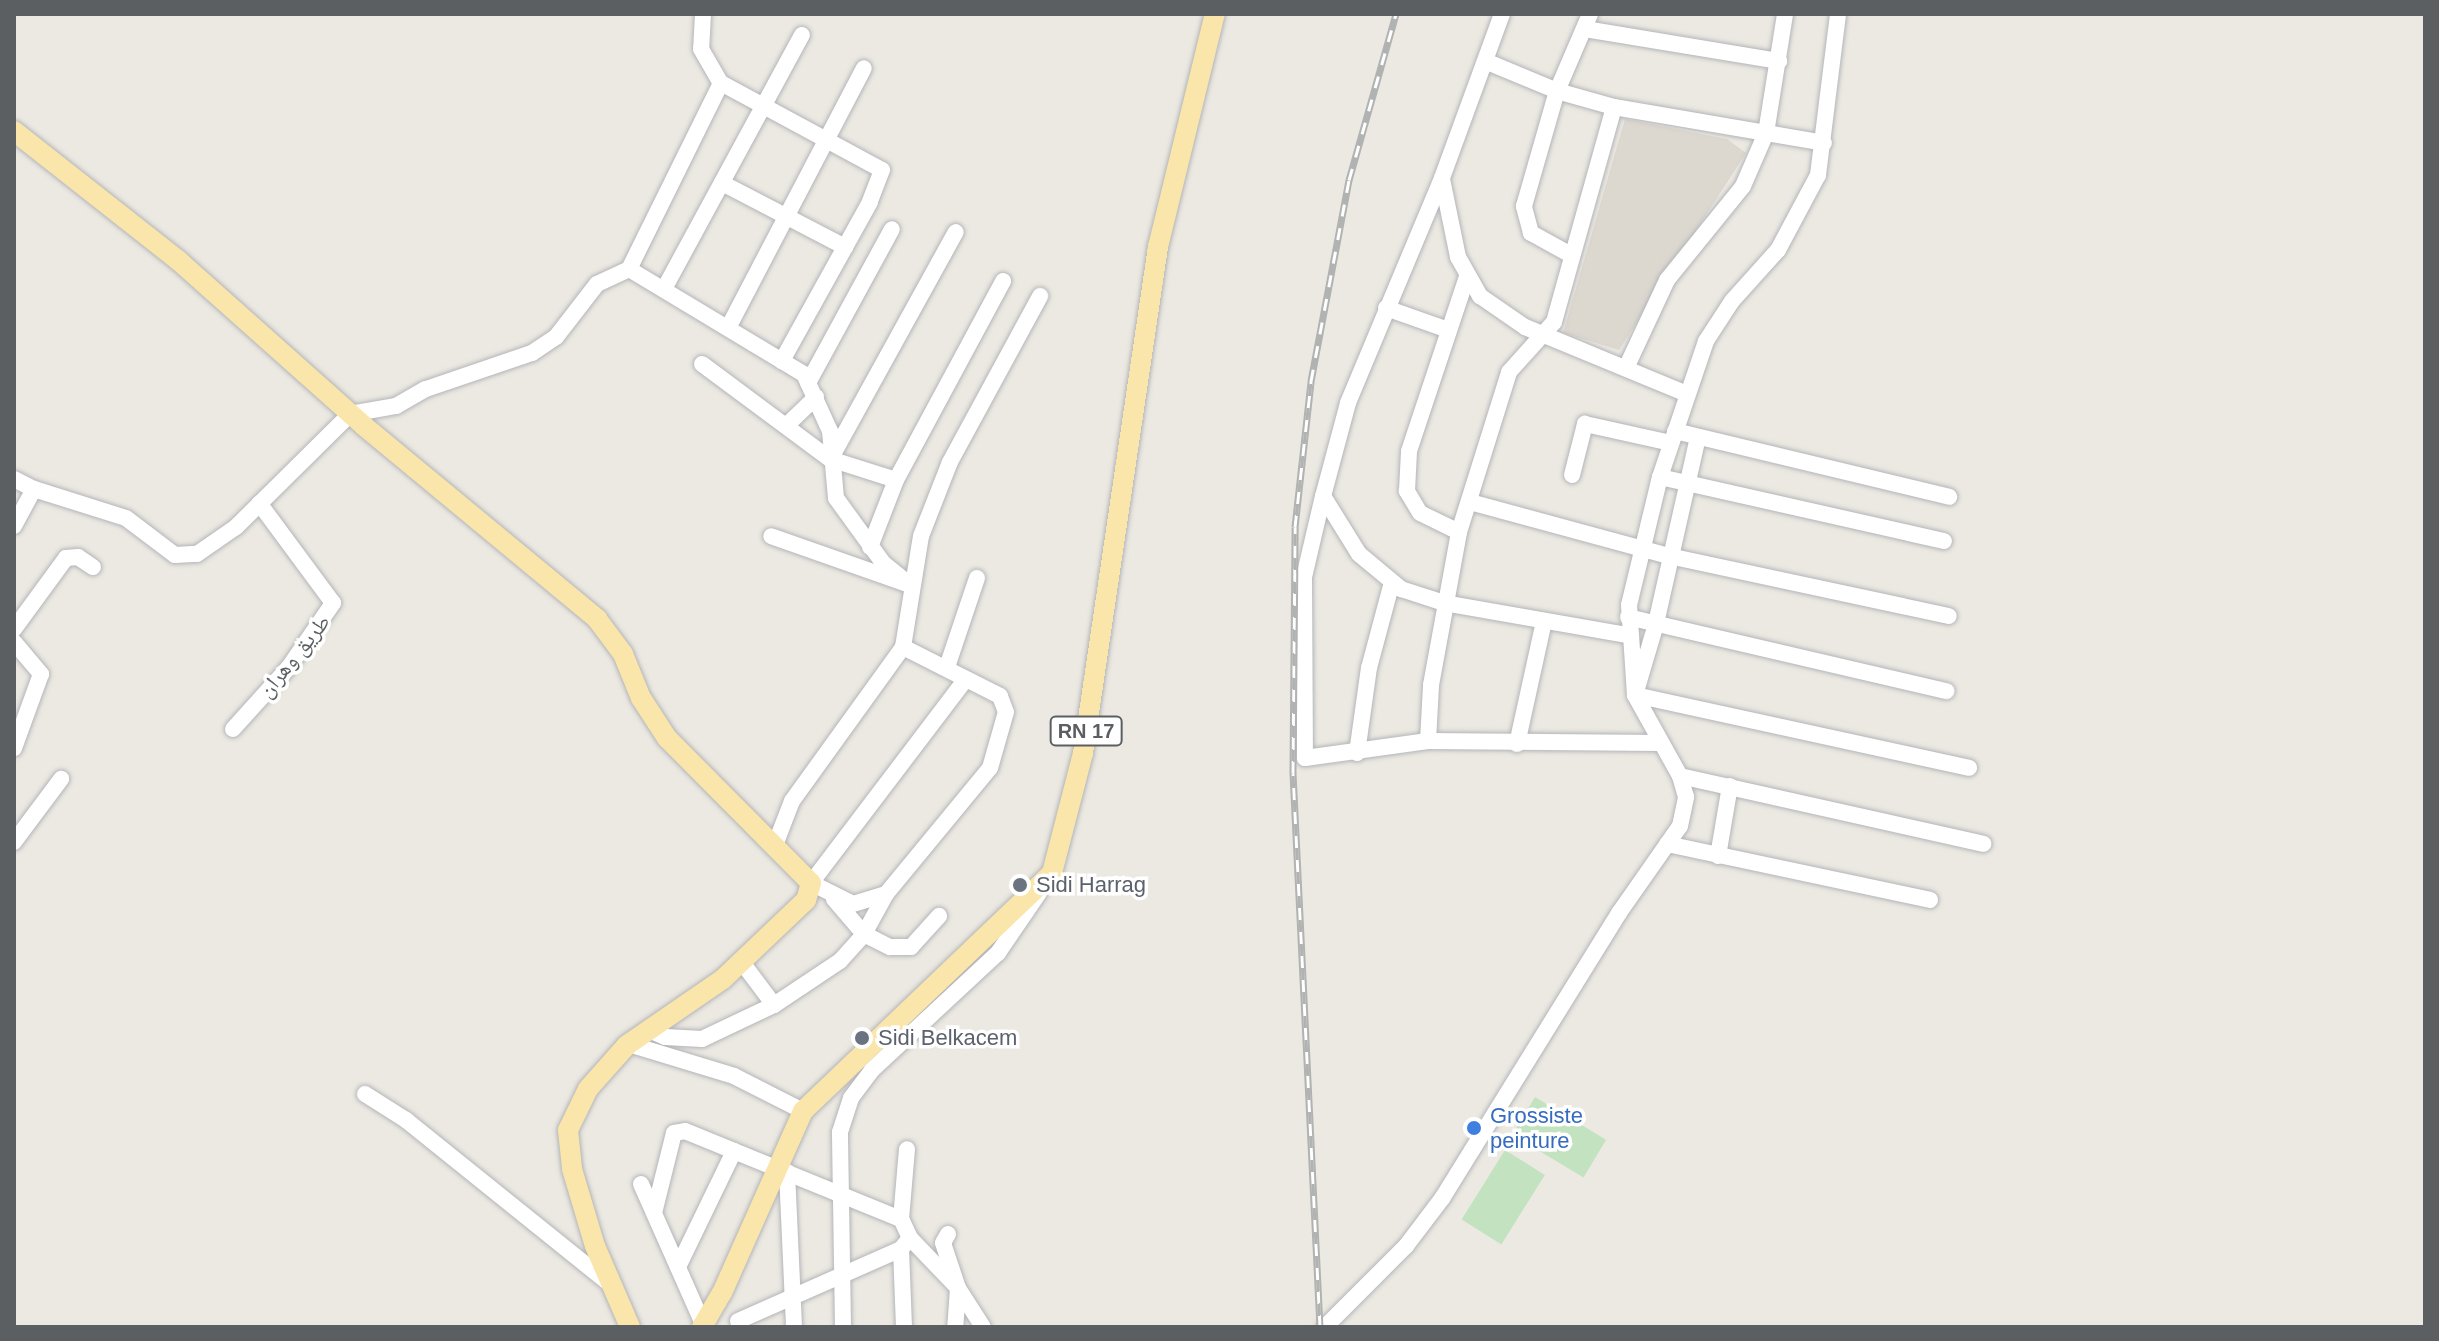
<!DOCTYPE html>
<html>
<head>
<meta charset="utf-8">
<style>
	body { margin:0 }
	#map { position:relative; width:2439px; height:1341px; overflow:hidden; background:#ece9e2; font-family:Helvetica,"Noto Naskh Arabic",sans-serif }
	div>[style] { position:absolute }
	.education>* { inset:0; background:#dcd8d0 }
	.green>* { inset:0; background:#c3e3c0; transform-origin:0 0 }
	.roads { filter:drop-shadow(0 0 2px #b3b5b9) drop-shadow(0 0 2px #b3b5b9) }
	.minor>* { height:16px; margin:-8px; padding:0 8px; transform-origin:8px; border-radius:8px; background:#fff }
	.major>* { height:20px; margin:-10px; padding:0 10px; transform-origin:10px; border-radius:10px; background:#fae6aa }
	.rail>* { height:7px; margin-top:-3.5px; transform-origin:0; background:repeating-linear-gradient(90deg,#fff 0 12px,#b1b2b2 0 24px); box-sizing:border-box; border-block:2px solid #b1b2b2 }
	.dots>* { width:22px; height:22px; translate:-50% -50%; box-sizing:border-box; border:4px solid #fff; border-radius:50% }
	span { translate:-50% -50%; white-space:nowrap; text-align:center; line-height:1.15; -webkit-text-stroke:7px #fff; paint-order:stroke }
	.shield-label span { padding:2px 6px; background:#fff; border:2px solid; border-radius:6px; -webkit-text-stroke-width:0 }
	.shield-label { font-size:20px; color:#5b5f62; font-weight:700 }
	.street-label { font-size:22px; color:#5b5f62 }
	.worship-label { font-size:22px; color:#5b616d }
	.left { translate:0 -50%; text-align:left }
	.shop-label { font-size:22px; color:#366cbe }
	.frame { position:absolute; inset:0; border:16px solid #5b5f62; pointer-events:none }
</style>
</head>
<body>
<div id="map">
	<div class="education">
		<div style="clip-path:polygon(1625px 119px,1727px 139px,1746px 153px,1619px 350px,1563px 333px)"></div>
	</div>
	<div class="green">
		<div style="left:1535px;top:1097px;width:83px;height:44px;rotate:31deg"></div>
		<div style="left:1505px;top:1150px;width:47px;height:82px;rotate:32deg"></div>
	</div>
	<div class="roads">
		<div class="minor">
			<div style="left:703px;top:14px;width:35px;rotate:93deg"></div>
			<div style="left:701px;top:49px;width:39px;rotate:60deg"></div>
			<div style="left:721px;top:83px;width:183px;rotate:28.4deg"></div>
			<div style="left:882px;top:170px;width:34px;rotate:111deg"></div>
			<div style="left:870px;top:202px;width:182px;rotate:119deg"></div>
			<div style="left:1502px;top:14px;width:175px;rotate:110.1deg"></div>
			<div style="left:1442px;top:178px;width:244px;rotate:112.7deg"></div>
			<div style="left:1348px;top:403px;width:96px;rotate:105deg"></div>
			<div style="left:1323px;top:496px;width:68px;rotate:58.2deg"></div>
			<div style="left:1359px;top:554px;width:55px;rotate:39.8deg"></div>
			<div style="left:1401px;top:589px;width:45px;rotate:18deg"></div>
			<div style="left:1444px;top:603px;width:187px;rotate:9.9deg"></div>
			<div style="left:1585px;top:29px;width:197px;rotate:9.4deg"></div>
			<div style="left:1485px;top:61px;width:78px;rotate:22.6deg"></div>
			<div style="left:1557px;top:91px;width:59px;rotate:15.7deg"></div>
			<div style="left:1614px;top:107px;width:213px;rotate:9.7deg"></div>
			<div style="left:721px;top:83px;width:208px;rotate:116.3deg"></div>
			<div style="left:629px;top:269px;width:204px;rotate:31deg"></div>
			<div style="left:804px;top:374px;width:63px;rotate:65.5deg"></div>
			<div style="left:830px;top:431px;width:67px;rotate:84.9deg"></div>
			<div style="left:836px;top:498px;width:80px;rotate:54.1deg"></div>
			<div style="left:883px;top:563px;width:35px;rotate:39deg"></div>
			<div style="left:910px;top:585px;width:147px;rotate:-160.6deg"></div>
			<div style="left:1442px;top:179px;width:80px;rotate:78.4deg"></div>
			<div style="left:1458px;top:257px;width:45px;rotate:60.6deg"></div>
			<div style="left:1480px;top:296px;width:55px;rotate:34.6deg"></div>
			<div style="left:1525px;top:327px;width:175px;rotate:22.5deg"></div>
			<div style="left:722px;top:183px;width:139px;rotate:27.5deg"></div>
			<div style="left:1571px;top:255px;width:46px;rotate:-151.2deg"></div>
			<div style="left:1531px;top:233px;width:28px;rotate:-105deg"></div>
			<div style="left:1524px;top:206px;width:120px;rotate:-74deg"></div>
			<div style="left:1557px;top:91px;width:84px;rotate:-66.8deg"></div>
			<div style="left:664px;top:289px;width:289px;rotate:-61.5deg"></div>
			<div style="left:1386px;top:308px;width:66px;rotate:19.5deg"></div>
			<div style="left:728px;top:328px;width:293px;rotate:-62.4deg"></div>
			<div style="left:702px;top:364px;width:159px;rotate:36.6deg"></div>
			<div style="left:830px;top:459px;width:69px;rotate:17.7deg"></div>
			<div style="left:1626px;top:368px;width:97px;rotate:-65deg"></div>
			<div style="left:1667px;top:280px;width:121px;rotate:-51deg"></div>
			<div style="left:1743px;top:186px;width:58px;rotate:-66.5deg"></div>
			<div style="left:1766px;top:133px;width:121px;rotate:-80.9deg"></div>
			<div style="left:808px;top:383px;width:175px;rotate:-61.4deg"></div>
			<div style="left:788px;top:424px;width:39px;rotate:-44deg"></div>
			<div style="left:1675px;top:431px;width:282px;rotate:13.5deg"></div>
			<div style="left:1698px;top:437px;width:192px;rotate:102.7deg"></div>
			<div style="left:1656px;top:624px;width:74px;rotate:106.5deg"></div>
			<div style="left:1635px;top:695px;width:342px;rotate:12.3deg"></div>
			<div style="left:831px;top:458px;width:258px;rotate:-61.1deg"></div>
			<div style="left:1572px;top:475px;width:53px;rotate:-75.7deg"></div>
			<div style="left:1585px;top:424px;width:88px;rotate:12.5deg"></div>
			<div style="left:1660px;top:477px;width:291px;rotate:12.7deg"></div>
			<div style="left:14px;top:479px;width:22px;rotate:27deg"></div>
			<div style="left:1323px;top:496px;width:83px;rotate:103.2deg"></div>
			<div style="left:1304px;top:577px;width:181px;rotate:89.7deg"></div>
			<div style="left:1305px;top:758px;width:124px;rotate:-7.9deg"></div>
			<div style="left:1428px;top:741px;width:233px;rotate:0.5deg"></div>
			<div style="left:1470px;top:502px;width:206px;rotate:15.2deg"></div>
			<div style="left:1669px;top:556px;width:286px;rotate:12.1deg"></div>
			<div style="left:14px;top:526px;width:42px;rotate:-61.6deg"></div>
			<div style="left:34px;top:489px;width:96px;rotate:17.5deg"></div>
			<div style="left:126px;top:518px;width:61px;rotate:37.1deg"></div>
			<div style="left:175px;top:555px;width:22px;rotate:-3deg"></div>
			<div style="left:197px;top:554px;width:47px;rotate:-34.7deg"></div>
			<div style="left:236px;top:527px;width:161px;rotate:-44.7deg"></div>
			<div style="left:350px;top:414px;width:47px;rotate:-9.9deg"></div>
			<div style="left:396px;top:406px;width:34px;rotate:-30deg"></div>
			<div style="left:426px;top:389px;width:112px;rotate:-18.8deg"></div>
			<div style="left:532px;top:353px;width:29px;rotate:-34deg"></div>
			<div style="left:556px;top:337px;width:67px;rotate:-52.3deg"></div>
			<div style="left:597px;top:284px;width:35px;rotate:-25deg"></div>
			<div style="left:1459px;top:532px;width:43px;rotate:-154deg"></div>
			<div style="left:1420px;top:513px;width:26px;rotate:-121deg"></div>
			<div style="left:1407px;top:491px;width:40px;rotate:-87.1deg"></div>
			<div style="left:1409px;top:451px;width:183px;rotate:-71.6deg"></div>
			<div style="left:870px;top:547px;width:72px;rotate:-68.8deg"></div>
			<div style="left:896px;top:480px;width:226px;rotate:-61.7deg"></div>
			<div style="left:1628px;top:617px;width:327px;rotate:13.1deg"></div>
			<div style="left:14px;top:629px;width:88px;rotate:-53.8deg"></div>
			<div style="left:66px;top:558px;width:12px;rotate:-5deg"></div>
			<div style="left:78px;top:557px;width:18px;rotate:34deg"></div>
			<div style="left:14px;top:642px;width:42px;rotate:49.8deg"></div>
			<div style="left:41px;top:674px;width:79px;rotate:110deg"></div>
			<div style="left:947px;top:667px;width:94px;rotate:-71.4deg"></div>
			<div style="left:233px;top:729px;width:84px;rotate:-47.9deg"></div>
			<div style="left:289px;top:667px;width:78px;rotate:-55.5deg"></div>
			<div style="left:333px;top:603px;width:124px;rotate:-126.5deg"></div>
			<div style="left:1428px;top:741px;width:56px;rotate:-86.9deg"></div>
			<div style="left:1431px;top:685px;width:156px;rotate:-79.6deg"></div>
			<div style="left:1459px;top:532px;width:168px;rotate:-72.6deg"></div>
			<div style="left:1509px;top:372px;width:67px;rotate:-48deg"></div>
			<div style="left:1554px;top:322px;width:223px;rotate:-74.4deg"></div>
			<div style="left:1517px;top:744px;width:126px;rotate:-77.6deg"></div>
			<div style="left:1357px;top:753px;width:86px;rotate:-82deg"></div>
			<div style="left:1369px;top:668px;width:89px;rotate:-75deg"></div>
			<div style="left:1680px;top:776px;width:311px;rotate:12.6deg"></div>
			<div style="left:14px;top:842px;width:79px;rotate:-53.3deg"></div>
			<div style="left:1667px;top:844px;width:269px;rotate:12deg"></div>
			<div style="left:775px;top:845px;width:47px;rotate:-68.9deg"></div>
			<div style="left:792px;top:801px;width:190px;rotate:-54.2deg"></div>
			<div style="left:903px;top:647px;width:112px;rotate:-80.8deg"></div>
			<div style="left:921px;top:536px;width:79px;rotate:-68.6deg"></div>
			<div style="left:950px;top:462px;width:189px;rotate:-61.5deg"></div>
			<div style="left:1718px;top:856px;width:71px;rotate:-80.3deg"></div>
			<div style="left:886px;top:894px;width:34px;rotate:163deg"></div>
			<div style="left:853px;top:904px;width:47px;rotate:-153.4deg"></div>
			<div style="left:811px;top:883px;width:256px;rotate:-52.8deg"></div>
			<div style="left:834px;top:899px;width:46px;rotate:49.4deg"></div>
			<div style="left:864px;top:934px;width:29px;rotate:27deg"></div>
			<div style="left:890px;top:947px;width:21px"></div>
			<div style="left:911px;top:947px;width:42px;rotate:-47.9deg"></div>
			<div style="left:741px;top:961px;width:55px;rotate:53.1deg"></div>
			<div style="left:774px;top:1005px;width:79px;rotate:-33.7deg"></div>
			<div style="left:840px;top:961px;width:36px;rotate:-48deg"></div>
			<div style="left:864px;top:934px;width:46px;rotate:-61.2deg"></div>
			<div style="left:886px;top:894px;width:163px;rotate:-50.5deg"></div>
			<div style="left:990px;top:768px;width:58px;rotate:-74.1deg"></div>
			<div style="left:1006px;top:712px;width:17px;rotate:-111deg"></div>
			<div style="left:1000px;top:696px;width:109px;rotate:-153.2deg"></div>
			<div style="left:651px;top:1031px;width:15px;rotate:23deg"></div>
			<div style="left:665px;top:1037px;width:37px;rotate:3deg"></div>
			<div style="left:702px;top:1039px;width:80px;rotate:-25.3deg"></div>
			<div style="left:629px;top:1044px;width:110px;rotate:16.9deg"></div>
			<div style="left:734px;top:1076px;width:77px;rotate:26.9deg"></div>
			<div style="left:365px;top:1094px;width:49px;rotate:32.4deg"></div>
			<div style="left:406px;top:1120px;width:262px;rotate:38.8deg"></div>
			<div style="left:787px;top:1172px;width:155px;rotate:87.4deg"></div>
			<div style="left:641px;top:1184px;width:153px;rotate:66.1deg"></div>
			<div style="left:654px;top:1213px;width:82px;rotate:-76deg"></div>
			<div style="left:674px;top:1133px;width:11px;rotate:-10deg"></div>
			<div style="left:685px;top:1131px;width:233px;rotate:22.2deg"></div>
			<div style="left:948px;top:1234px;width:10px;rotate:119deg"></div>
			<div style="left:943px;top:1243px;width:47px;rotate:71.6deg"></div>
			<div style="left:958px;top:1288px;width:39px;rotate:94deg"></div>
			<div style="left:910px;top:1238px;width:69px;rotate:46.2deg"></div>
			<div style="left:958px;top:1288px;width:46px;rotate:57.3deg"></div>
			<div style="left:678px;top:1267px;width:129px;rotate:-64.2deg"></div>
			<div style="left:738px;top:1321px;width:178px;rotate:-23.8deg"></div>
			<div style="left:843px;top:1327px;width:195px;rotate:-90.9deg"></div>
			<div style="left:840px;top:1132px;width:36px;rotate:-72deg"></div>
			<div style="left:851px;top:1098px;width:35px;rotate:-53deg"></div>
			<div style="left:872px;top:1070px;width:172px;rotate:-42.9deg"></div>
			<div style="left:998px;top:953px;width:73px;rotate:-55.7deg"></div>
			<div style="left:904px;top:1327px;width:78px;rotate:-92.2deg"></div>
			<div style="left:901px;top:1249px;width:14px;rotate:-51deg"></div>
			<div style="left:910px;top:1238px;width:21px;rotate:-115deg"></div>
			<div style="left:901px;top:1219px;width:70px;rotate:-85.1deg"></div>
			<div style="left:1325px;top:1327px;width:115px;rotate:-45deg"></div>
			<div style="left:1406px;top:1246px;width:61px;rotate:-52.9deg"></div>
			<div style="left:1443px;top:1197px;width:334px;rotate:-58.2deg"></div>
			<div style="left:1619px;top:913px;width:106px;rotate:-55deg"></div>
			<div style="left:1680px;top:826px;width:30px;rotate:-78deg"></div>
			<div style="left:1686px;top:797px;width:22px;rotate:-106deg"></div>
			<div style="left:1680px;top:776px;width:93px;rotate:-119.1deg"></div>
			<div style="left:1635px;top:695px;width:90px;rotate:-93.8deg"></div>
			<div style="left:1629px;top:605px;width:132px;rotate:-76.4deg"></div>
			<div style="left:1660px;top:477px;width:144px;rotate:-71.3deg"></div>
			<div style="left:1706px;top:341px;width:48px;rotate:-57deg"></div>
			<div style="left:1732px;top:301px;width:69px;rotate:-48deg"></div>
			<div style="left:1778px;top:250px;width:85px;rotate:-61.9deg"></div>
			<div style="left:1818px;top:175px;width:162px;rotate:-82.9deg"></div>
		</div>
		<div class="major">
			<div style="left:14px;top:131px;width:210px;rotate:38.2deg"></div>
			<div style="left:179px;top:261px;width:248px;rotate:41.7deg"></div>
			<div style="left:364px;top:426px;width:303px;rotate:39.6deg"></div>
			<div style="left:597px;top:619px;width:44px;rotate:53.4deg"></div>
			<div style="left:623px;top:654px;width:48px;rotate:67.8deg"></div>
			<div style="left:641px;top:698px;width:48px;rotate:57deg"></div>
			<div style="left:667px;top:738px;width:204px;rotate:45.2deg"></div>
			<div style="left:811px;top:883px;width:18px;rotate:106deg"></div>
			<div style="left:806px;top:900px;width:115px;rotate:136.4deg"></div>
			<div style="left:723px;top:979px;width:116px;rotate:145.5deg"></div>
			<div style="left:627px;top:1045px;width:59px;rotate:131.6deg"></div>
			<div style="left:588px;top:1089px;width:46px;rotate:116deg"></div>
			<div style="left:568px;top:1130px;width:39px;rotate:84deg"></div>
			<div style="left:572px;top:1169px;width:80px;rotate:73.4deg"></div>
			<div style="left:595px;top:1246px;width:88px;rotate:66.6deg"></div>
			<div style="left:702px;top:1327px;width:39px;rotate:-60deg"></div>
			<div style="left:722px;top:1293px;width:199px;rotate:-66deg"></div>
			<div style="left:803px;top:1111px;width:344px;rotate:-43.7deg"></div>
			<div style="left:1052px;top:873px;width:124px;rotate:-75.5deg"></div>
			<div style="left:1083px;top:753px;width:512px;rotate:-81.57deg"></div>
			<div style="left:1158px;top:247px;width:240px;rotate:-76.3deg"></div>
		</div>
	</div>
	<div class="rail">
		<div style="left:1320px;top:1327px;width:555px;rotate:-92.79deg"></div>
		<div style="left:1293px;top:773px;width:246px;rotate:-89.5deg"></div>
		<div style="left:1295px;top:527px;width:147px;rotate:-83.7deg"></div>
		<div style="left:1311px;top:381px;width:205px;rotate:-79.3deg"></div>
		<div style="left:1349px;top:180px;width:173px;rotate:-74.2deg"></div>
	</div>
	<div class="dots">
		<div style="left:1020px;top:885px;background:#6b7280"></div>
		<div style="left:862px;top:1038px;background:#6b7280"></div>
		<div style="left:1474px;top:1128px;background:#3f7fe0"></div>
	</div>
	<div class="shield-label">
		<span style="left:1086px;top:731px">RN 17</span>
	</div>
	<div class="street-label">
		<span style="left:294px;top:656px;rotate:-51deg">طريق وهران</span>
	</div>
	<div class="worship-label">
		<span class="left" style="left:1036px;top:885px">Sidi Harrag</span>
		<span class="left" style="left:878px;top:1038px">Sidi Belkacem</span>
	</div>
	<div class="shop-label">
		<span class="left" style="left:1490px;top:1128px">Grossiste<br>peinture</span>
	</div>
	<div class="frame"></div>
</div>
</body>
</html>
